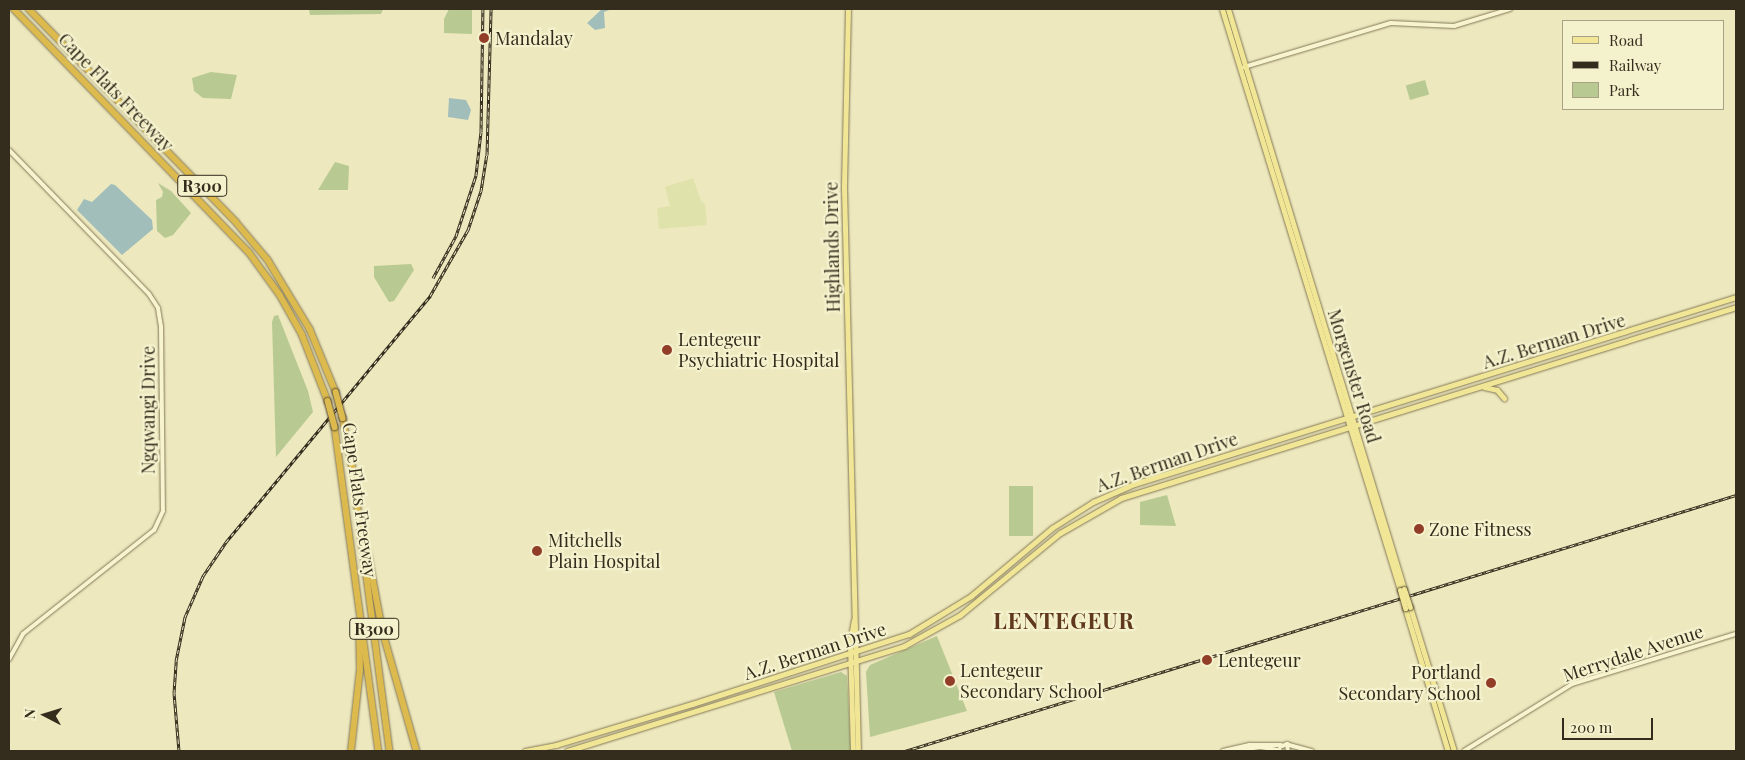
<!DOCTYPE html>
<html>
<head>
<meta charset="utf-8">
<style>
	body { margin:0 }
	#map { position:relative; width:1745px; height:760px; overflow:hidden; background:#ede8be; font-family:"Playfair Display",serif }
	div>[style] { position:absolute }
	.farmland>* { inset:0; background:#e0e2ab }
	.green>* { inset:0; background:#b8ca92; transform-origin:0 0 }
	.water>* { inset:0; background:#a1bebb }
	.roads { filter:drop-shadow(0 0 1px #847857) drop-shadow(0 0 1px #847857) }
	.minor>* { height:4px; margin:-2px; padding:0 2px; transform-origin:2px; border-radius:2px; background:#f8f4d0 }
	.major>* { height:5px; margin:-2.5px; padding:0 2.5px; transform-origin:2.5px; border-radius:2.5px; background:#f0e695 }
	.highway>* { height:5.5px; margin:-2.75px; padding:0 2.75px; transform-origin:2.75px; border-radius:2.75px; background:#dcba4e }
	.rail>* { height:3px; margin-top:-1.5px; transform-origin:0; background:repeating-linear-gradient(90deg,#f4f1cd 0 4px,#342c1c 0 8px); box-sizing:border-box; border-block:1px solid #342c1c }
	.bridges { filter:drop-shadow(0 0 1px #52452c) drop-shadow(0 0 1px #52452c) }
	.major-bridge>* { height:5px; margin:-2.5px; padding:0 2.5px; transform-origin:2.5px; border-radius:2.5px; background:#f0e695 }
	.highway-bridge>* { height:5.5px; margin:-2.75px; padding:0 2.75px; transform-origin:2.75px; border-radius:2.75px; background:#dcba4e }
	.dots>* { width:14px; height:14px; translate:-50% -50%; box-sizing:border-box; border:2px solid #f4f1cd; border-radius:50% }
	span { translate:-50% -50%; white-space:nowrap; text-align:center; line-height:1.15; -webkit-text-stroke:4.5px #f4f1cd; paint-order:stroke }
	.shield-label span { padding:1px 4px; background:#f4f1cd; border:1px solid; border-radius:4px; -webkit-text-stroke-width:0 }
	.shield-label { font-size:16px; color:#342c1c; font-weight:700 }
	.poi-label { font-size:18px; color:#342c1c }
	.left { translate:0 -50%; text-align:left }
	.right { translate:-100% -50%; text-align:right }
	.street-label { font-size:18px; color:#342c1c }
	.district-label { font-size:22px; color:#60381c; font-weight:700; letter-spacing:1px }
	.frame { position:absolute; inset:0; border:10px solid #342c1c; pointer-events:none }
	.legend { position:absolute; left:1562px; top:20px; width:162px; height:90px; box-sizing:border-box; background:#f4f1cd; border:1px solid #a7a286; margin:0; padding:6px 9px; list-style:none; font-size:15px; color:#342c1c }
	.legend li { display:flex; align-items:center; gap:10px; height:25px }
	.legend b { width:25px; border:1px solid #a7a286 }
	.north { position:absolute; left:20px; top:690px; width:50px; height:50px; -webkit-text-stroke:4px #f4f1cd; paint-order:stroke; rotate:275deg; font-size:14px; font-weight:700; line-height:20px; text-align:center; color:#342c1c }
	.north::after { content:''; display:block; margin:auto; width:18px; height:22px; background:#342c1c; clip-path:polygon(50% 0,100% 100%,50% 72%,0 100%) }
	.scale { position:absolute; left:1562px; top:718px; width:91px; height:22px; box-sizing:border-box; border:2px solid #342c1c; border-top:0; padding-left:6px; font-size:15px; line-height:18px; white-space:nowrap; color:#342c1c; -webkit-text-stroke:4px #f4f1cd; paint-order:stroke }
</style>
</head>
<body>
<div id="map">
	<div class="farmland">
		<div style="clip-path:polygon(693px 178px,701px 201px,705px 204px,707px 225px,659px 229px,657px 208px,670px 206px,665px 187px)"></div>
	</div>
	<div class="green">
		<div style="clip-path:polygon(309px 9px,383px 9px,381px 14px,310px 15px)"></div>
		<div style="clip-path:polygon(449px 9px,472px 9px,472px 34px,444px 33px,444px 19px)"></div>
		<div style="clip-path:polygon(211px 72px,237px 75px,231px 99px,203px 98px,194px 91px,192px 78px)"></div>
		<div style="left:1425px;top:80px;width:15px;height:20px;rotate:74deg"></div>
		<div style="clip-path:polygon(335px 162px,349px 166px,348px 190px,318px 190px)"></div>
		<div style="clip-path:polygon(158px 183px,171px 191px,191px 213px,173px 235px,165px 238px,157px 231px,156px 200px,162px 197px,163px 192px)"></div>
		<div style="clip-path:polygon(411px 264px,414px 270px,394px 301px,389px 302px,374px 277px,374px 266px)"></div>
		<div style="clip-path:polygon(278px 315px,308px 391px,313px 412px,276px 457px,272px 322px,274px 316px)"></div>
		<div style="left:1009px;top:486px;width:24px;height:50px"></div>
		<div style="clip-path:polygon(1167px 495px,1176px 526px,1140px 525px,1140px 502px)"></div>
		<div style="clip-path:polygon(937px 636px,967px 711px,870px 737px,866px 672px,870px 665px)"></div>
		<div style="clip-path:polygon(841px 672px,847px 676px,851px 751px,792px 751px,774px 692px)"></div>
	</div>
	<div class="water">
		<div style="clip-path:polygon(602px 9px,612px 9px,604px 12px,605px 28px,595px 30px,587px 23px)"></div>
		<div style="clip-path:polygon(449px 98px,466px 100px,471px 110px,468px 120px,448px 117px)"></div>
		<div style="clip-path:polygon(111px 184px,115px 185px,152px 220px,153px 229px,122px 255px,77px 210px,84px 199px,92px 202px)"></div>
	</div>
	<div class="roads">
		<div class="minor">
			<div style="left:1244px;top:67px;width:153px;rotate:-16.7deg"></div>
			<div style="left:1391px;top:23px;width:63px;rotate:2.7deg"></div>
			<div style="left:1454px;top:26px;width:59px;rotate:-16.9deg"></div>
			<div style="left:9px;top:150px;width:201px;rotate:45.8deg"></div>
			<div style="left:149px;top:294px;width:17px;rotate:57deg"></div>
			<div style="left:158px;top:308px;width:18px;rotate:81deg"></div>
			<div style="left:161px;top:326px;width:185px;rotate:89.4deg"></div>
			<div style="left:163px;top:511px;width:21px;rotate:115deg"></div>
			<div style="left:154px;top:530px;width:167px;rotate:141.6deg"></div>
			<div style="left:23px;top:634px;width:29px;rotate:119deg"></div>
			<div style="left:1289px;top:745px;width:24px;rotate:15deg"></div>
			<div style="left:1280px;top:747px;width:8px;rotate:-23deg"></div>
			<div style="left:1287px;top:744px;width:7px;rotate:82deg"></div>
			<div style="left:1223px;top:751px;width:28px;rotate:-13deg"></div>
			<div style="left:1250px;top:745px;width:31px"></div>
			<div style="left:1235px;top:751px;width:25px;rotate:-9deg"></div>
			<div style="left:1260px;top:747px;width:20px;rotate:9deg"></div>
			<div style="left:1464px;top:751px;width:127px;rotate:-31.8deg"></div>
			<div style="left:1572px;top:684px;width:171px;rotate:-17deg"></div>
		</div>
		<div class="major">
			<div style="left:848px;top:9px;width:179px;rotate:91.3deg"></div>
			<div style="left:844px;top:188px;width:563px;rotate:88.58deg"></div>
			<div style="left:1222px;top:9px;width:608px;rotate:72.97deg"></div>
			<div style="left:1228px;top:9px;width:606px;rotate:73.12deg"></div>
			<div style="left:1484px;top:387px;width:13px;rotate:13deg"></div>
			<div style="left:1497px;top:390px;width:11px;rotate:49deg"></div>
			<div style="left:1410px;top:607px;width:151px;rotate:73deg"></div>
			<div style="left:1405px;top:608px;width:149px;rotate:73.3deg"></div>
			<div style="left:525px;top:751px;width:32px;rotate:-11deg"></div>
			<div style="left:556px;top:745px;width:142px;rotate:-16.8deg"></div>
			<div style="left:692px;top:704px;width:228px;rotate:-17.9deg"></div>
			<div style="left:909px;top:634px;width:73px;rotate:-31.5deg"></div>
			<div style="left:971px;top:596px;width:106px;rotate:-40deg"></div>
			<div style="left:1052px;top:528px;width:49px;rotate:-32.4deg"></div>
			<div style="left:1093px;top:502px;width:45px;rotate:-23.7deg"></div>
			<div style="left:1134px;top:484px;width:630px;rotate:-17.26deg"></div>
			<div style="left:567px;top:751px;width:353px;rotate:-17.3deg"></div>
			<div style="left:904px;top:646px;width:64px;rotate:-29deg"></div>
			<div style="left:960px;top:615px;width:129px;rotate:-39.4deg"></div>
			<div style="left:1060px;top:533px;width:70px;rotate:-29.8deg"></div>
			<div style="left:1121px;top:498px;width:644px;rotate:-17.25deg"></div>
			<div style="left:853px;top:751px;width:109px;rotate:-91.6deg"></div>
			<div style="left:850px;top:642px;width:22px;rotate:-80deg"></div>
		</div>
		<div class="highway">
			<div style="left:14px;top:9px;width:338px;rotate:46deg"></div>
			<div style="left:249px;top:252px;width:53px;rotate:54.2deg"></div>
			<div style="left:280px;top:295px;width:45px;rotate:60.6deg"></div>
			<div style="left:302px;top:334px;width:72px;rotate:68.8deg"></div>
			<div style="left:29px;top:9px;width:297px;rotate:45.8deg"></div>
			<div style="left:236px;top:222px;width:50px;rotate:49.9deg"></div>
			<div style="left:268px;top:260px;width:81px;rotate:58.7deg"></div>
			<div style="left:310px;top:329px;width:68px;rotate:67.6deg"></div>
			<div style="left:343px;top:418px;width:46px;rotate:78.7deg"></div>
			<div style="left:352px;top:463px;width:290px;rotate:82.5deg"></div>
			<div style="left:335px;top:427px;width:327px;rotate:82.3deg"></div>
			<div style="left:368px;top:552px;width:81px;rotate:79.4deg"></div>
			<div style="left:383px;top:632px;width:124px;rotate:74.1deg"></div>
			<div style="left:351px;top:751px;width:81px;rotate:-83.7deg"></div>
			<div style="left:360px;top:670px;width:45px;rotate:-91.3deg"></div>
		</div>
	</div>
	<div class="rail">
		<div style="left:433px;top:278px;width:48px;rotate:-61.3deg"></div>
		<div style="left:456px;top:236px;width:64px;rotate:-71.8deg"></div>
		<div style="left:476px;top:175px;width:43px;rotate:-83.4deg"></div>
		<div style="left:481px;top:132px;width:123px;rotate:-89.1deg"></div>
		<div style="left:179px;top:751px;width:58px;rotate:-94.9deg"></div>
		<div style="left:174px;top:693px;width:32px;rotate:-86deg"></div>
		<div style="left:176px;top:661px;width:45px;rotate:-78.4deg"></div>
		<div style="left:185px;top:617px;width:45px;rotate:-66.3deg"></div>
		<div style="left:203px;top:576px;width:41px;rotate:-55.9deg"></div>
		<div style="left:226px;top:542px;width:320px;rotate:-50.3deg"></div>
		<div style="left:430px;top:296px;width:76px;rotate:-60.1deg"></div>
		<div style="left:468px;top:230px;width:41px;rotate:-71.6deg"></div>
		<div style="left:481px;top:191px;width:36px;rotate:-81deg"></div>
		<div style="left:487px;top:155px;width:146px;rotate:-88.4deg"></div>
		<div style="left:905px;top:751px;width:870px;rotate:-17.12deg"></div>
	</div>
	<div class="bridges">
		<div class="major-bridge">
			<div style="left:1404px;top:589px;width:19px;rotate:72deg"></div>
			<div style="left:1400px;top:590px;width:19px;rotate:74deg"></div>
		</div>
		<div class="highway-bridge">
			<div style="left:336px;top:392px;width:27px;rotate:75deg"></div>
			<div style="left:328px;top:401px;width:27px;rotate:75deg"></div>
		</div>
	</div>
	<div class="dots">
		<div style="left:484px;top:38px;background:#923d28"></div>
		<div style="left:667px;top:350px;background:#923d28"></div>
		<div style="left:1419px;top:529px;background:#923d28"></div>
		<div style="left:537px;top:551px;background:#923d28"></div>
		<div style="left:1207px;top:660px;background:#923d28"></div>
		<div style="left:950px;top:681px;background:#923d28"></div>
		<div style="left:1491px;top:683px;background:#923d28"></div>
	</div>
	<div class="shield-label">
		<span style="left:202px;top:186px">R300</span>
		<span style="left:374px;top:629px">R300</span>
	</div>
	<div class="poi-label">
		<span class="left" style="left:495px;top:38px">Mandalay</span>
		<span class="left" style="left:678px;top:350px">Lentegeur<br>Psychiatric Hospital</span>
		<span class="left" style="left:1429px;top:529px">Zone Fitness</span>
		<span class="left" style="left:548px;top:551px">Mitchells<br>Plain Hospital</span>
		<span class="left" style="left:1218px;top:660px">Lentegeur</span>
		<span class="left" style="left:960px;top:681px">Lentegeur<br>Secondary School</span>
		<span class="right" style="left:1481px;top:683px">Portland<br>Secondary School</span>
	</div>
	<div class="street-label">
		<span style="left:116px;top:92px;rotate:46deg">Cape Flats Freeway</span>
		<span style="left:832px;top:247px;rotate:-91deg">Highlands Drive</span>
		<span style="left:1554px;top:341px;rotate:-17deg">A.Z. Berman Drive</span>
		<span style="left:1354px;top:376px;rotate:73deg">Morgenster Road</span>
		<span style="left:148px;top:410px;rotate:-90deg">Ngqwangi Drive</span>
		<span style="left:1167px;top:462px;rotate:-19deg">A.Z. Berman Drive</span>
		<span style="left:360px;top:500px;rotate:82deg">Cape Flats Freeway</span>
		<span style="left:815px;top:651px;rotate:-18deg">A.Z. Berman Drive</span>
		<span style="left:1633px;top:653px;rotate:-18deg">Merrydale Avenue</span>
	</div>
	<div class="district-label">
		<span style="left:1064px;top:621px">LENTEGEUR</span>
	</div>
	<div class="frame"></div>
	<ul class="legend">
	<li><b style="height:6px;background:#f0e695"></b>Road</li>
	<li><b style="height:6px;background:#342c1c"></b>Railway</li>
	<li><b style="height:14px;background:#b8ca92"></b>Park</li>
	</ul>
	<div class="north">N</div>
	<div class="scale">200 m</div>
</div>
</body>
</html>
